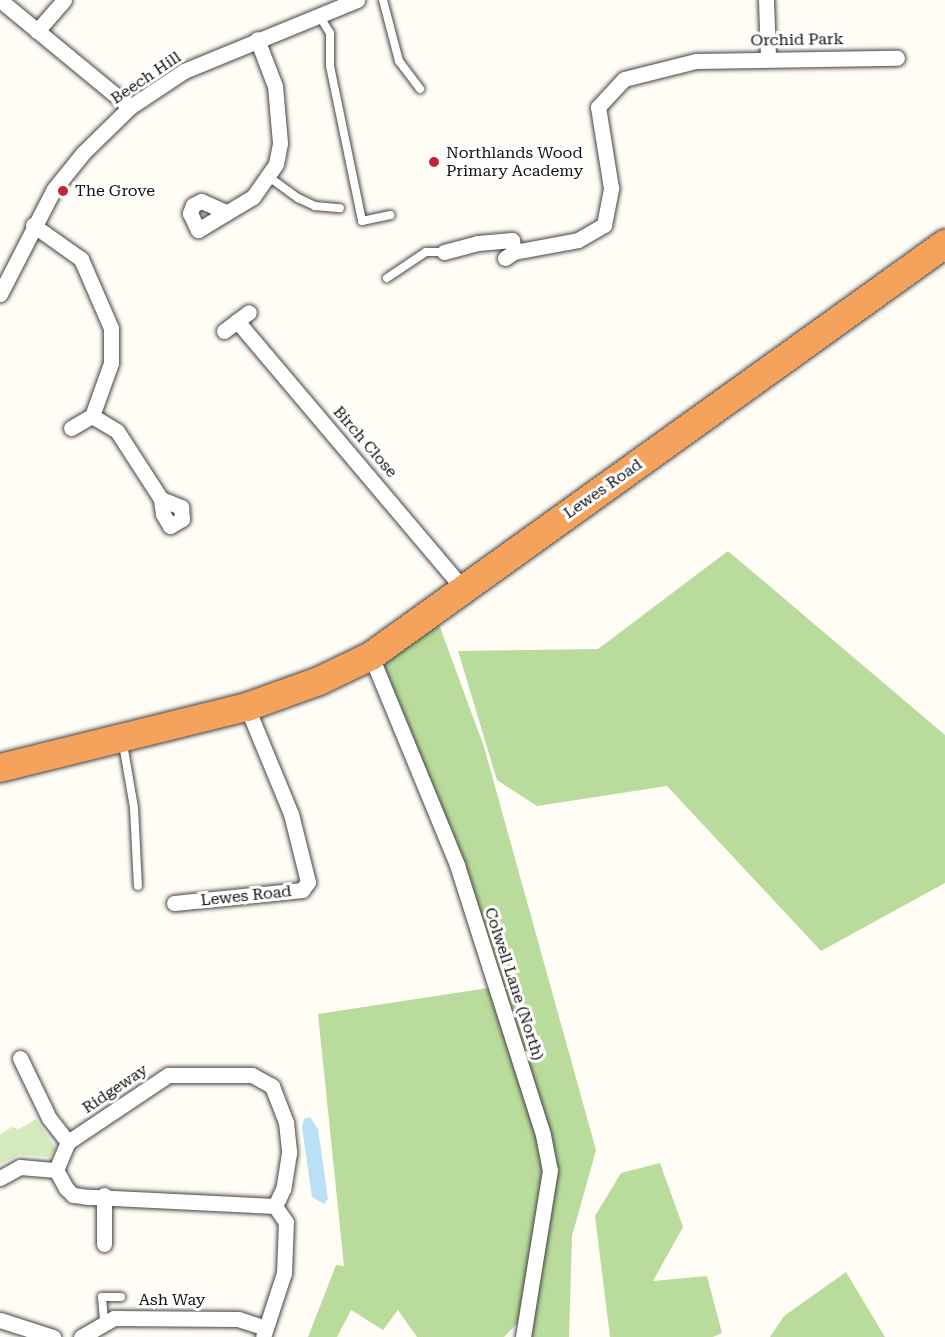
<!DOCTYPE html>
<html>
<head>
<meta charset="utf-8">
<style>
	body { margin:0 }
	#map { position:relative; width:945px; height:1337px; overflow:hidden; background:#fffdf5; font-family:"Roboto Serif",serif }
	div>[style] { position:absolute }
	.green>* { inset:0; background:#d5ebbd }
	.forest>* { inset:0; background:#b9dc9c }
	.water>* { inset:0; background:#b9e0f7 }
	.roads { filter:drop-shadow(0 0 2px #444) drop-shadow(0 0 2px #444) }
	.lane>* { height:8px; margin:-4px; padding:0 4px; transform-origin:4px; border-radius:4px; background:#fff }
	.street>* { height:15px; margin:-7.5px; padding:0 7.5px; transform-origin:7.5px; border-radius:7.5px; background:#fff }
	.highway>* { height:28px; margin:-14px; padding:0 14px; transform-origin:14px; border-radius:14px; background:#f5a25d }
	.dots>* { width:16px; height:16px; translate:-50% -50%; box-sizing:border-box; border:3px solid #fff; border-radius:50% }
	span { translate:-50% -50%; white-space:nowrap; text-align:center; line-height:1.15; -webkit-text-stroke:6px #fff; paint-order:stroke }
	.street-label { font-size:16px; color:#111 }
	.poi-label { font-size:16px; color:#111 }
	.left { translate:0 -50%; text-align:left }
</style>
</head>
<body>
<div id="map">
	<div class="green">
		<div style="clip-path:polygon(36px 1119px,56px 1149px,49px 1157px,19px 1155px,0 1164px,0 1134px,12px 1127px,19px 1129px)"></div>
	</div>
	<div class="forest">
		<div style="clip-path:polygon(728px 551px,945px 735px,945px 883px,821px 951px,667px 786px,537px 806px,497px 780px,458px 651px,598px 649px)"></div>
		<div style="clip-path:polygon(433px 608px,484px 747px,596px 1150px,572px 1236px,569px 1337px,524px 1337px,524px 1316px,504px 1337px,417px 1337px,398px 1310px,383px 1330px,351px 1310px,337px 1337px,308px 1337px,336px 1265px,344px 1266px,318px 1014px,501px 986px,371px 656px)"></div>
		<div style="clip-path:polygon(660px 1163px,683px 1227px,653px 1281px,707px 1276px,722px 1333px,713px 1337px,610px 1337px,595px 1216px,621px 1173px)"></div>
		<div style="clip-path:polygon(846px 1272px,885px 1337px,770px 1337px,784px 1316px)"></div>
	</div>
	<div class="water">
		<div style="clip-path:polygon(310px 1117px,318px 1129px,328px 1199px,324px 1204px,312px 1197px,302px 1127px,304px 1119px)"></div>
	</div>
	<div class="roads">
		<div class="lane">
			<div style="left:383px;top:0;width:63px;rotate:75.3deg"></div>
			<div style="left:399px;top:61px;width:35px;rotate:53deg"></div>
			<div style="left:319px;top:15px;width:21px;rotate:59deg"></div>
			<div style="left:330px;top:33px;width:33px;rotate:90deg"></div>
			<div style="left:330px;top:66px;width:158px;rotate:78.3deg"></div>
			<div style="left:362px;top:221px;width:29px;rotate:-12deg"></div>
			<div style="left:269px;top:177px;width:36px;rotate:36deg"></div>
			<div style="left:298px;top:198px;width:19px;rotate:25deg"></div>
			<div style="left:315px;top:206px;width:25px;rotate:5deg"></div>
			<div style="left:387px;top:278px;width:47px;rotate:-33.7deg"></div>
			<div style="left:426px;top:252px;width:18px"></div>
			<div style="left:123px;top:744px;width:65px;rotate:80.2deg"></div>
			<div style="left:134px;top:808px;width:78px;rotate:87.1deg"></div>
			<div style="left:104px;top:1320px;width:23px;rotate:-95deg"></div>
			<div style="left:102px;top:1297px;width:19px"></div>
		</div>
		<div class="street">
			<div style="left:0;top:0;width:168px;rotate:39.5deg"></div>
			<div style="left:766px;top:0;width:58px;rotate:88deg"></div>
			<div style="left:37px;top:31px;width:41px;rotate:-48.9deg"></div>
			<div style="left:226px;top:212px;width:27px;rotate:-156deg"></div>
			<div style="left:201px;top:201px;width:9px;rotate:153deg"></div>
			<div style="left:193px;top:205px;width:9px;rotate:111deg"></div>
			<div style="left:190px;top:213px;width:19px;rotate:65deg"></div>
			<div style="left:198px;top:230px;width:64px;rotate:-31deg"></div>
			<div style="left:253px;top:197px;width:40px;rotate:-55.1deg"></div>
			<div style="left:276px;top:164px;width:21px;rotate:-79deg"></div>
			<div style="left:280px;top:143px;width:57px;rotate:-95deg"></div>
			<div style="left:275px;top:86px;width:50px;rotate:-111deg"></div>
			<div style="left:33px;top:225px;width:59px;rotate:35.3deg"></div>
			<div style="left:81px;top:259px;width:75px;rotate:66.5deg"></div>
			<div style="left:111px;top:328px;width:35px;rotate:90deg"></div>
			<div style="left:111px;top:363px;width:56px;rotate:109.7deg"></div>
			<div style="left:92px;top:416px;width:29px;rotate:31deg"></div>
			<div style="left:117px;top:431px;width:81px;rotate:57.1deg"></div>
			<div style="left:161px;top:499px;width:22px;rotate:22deg"></div>
			<div style="left:181px;top:507px;width:12px;rotate:85deg"></div>
			<div style="left:182px;top:519px;width:14px;rotate:150deg"></div>
			<div style="left:170px;top:526px;width:14px;rotate:-120deg"></div>
			<div style="left:163px;top:514px;width:15px;rotate:-98deg"></div>
			<div style="left:444px;top:252px;width:35px;rotate:-15deg"></div>
			<div style="left:478px;top:243px;width:34px;rotate:-5deg"></div>
			<div style="left:512px;top:240px;width:12px;rotate:81deg"></div>
			<div style="left:505px;top:258px;width:11px;rotate:-34deg"></div>
			<div style="left:514px;top:252px;width:65px;rotate:-10.6deg"></div>
			<div style="left:578px;top:240px;width:30px;rotate:-30deg"></div>
			<div style="left:604px;top:225px;width:38px;rotate:-79deg"></div>
			<div style="left:611px;top:188px;width:82px;rotate:-99.1deg"></div>
			<div style="left:598px;top:107px;width:38px;rotate:-47deg"></div>
			<div style="left:624px;top:79px;width:74px;rotate:-14deg"></div>
			<div style="left:696px;top:61px;width:201px;rotate:-0.9deg"></div>
			<div style="left:0;top:294px;width:118px;rotate:-62.8deg"></div>
			<div style="left:54px;top:189px;width:46px;rotate:-51.1deg"></div>
			<div style="left:83px;top:153px;width:66px;rotate:-44.4deg"></div>
			<div style="left:130px;top:107px;width:65px;rotate:-33.7deg"></div>
			<div style="left:184px;top:71px;width:187px;rotate:-22.3deg"></div>
			<div style="left:237px;top:321px;width:350px;rotate:49.8deg"></div>
			<div style="left:224px;top:331px;width:31px;rotate:-37deg"></div>
			<div style="left:71px;top:428px;width:24px;rotate:-30deg"></div>
			<div style="left:371px;top:656px;width:226px;rotate:67.6deg"></div>
			<div style="left:457px;top:865px;width:283px;rotate:72.3deg"></div>
			<div style="left:543px;top:1135px;width:36px;rotate:79deg"></div>
			<div style="left:550px;top:1170px;width:169px;rotate:99.2deg"></div>
			<div style="left:174px;top:903px;width:129px;rotate:-5.8deg"></div>
			<div style="left:302px;top:890px;width:10px;rotate:-53deg"></div>
			<div style="left:308px;top:882px;width:70px;rotate:-104deg"></div>
			<div style="left:291px;top:814px;width:116px;rotate:-112.4deg"></div>
			<div style="left:20px;top:1058px;width:67px;rotate:64.2deg"></div>
			<div style="left:49px;top:1118px;width:31px;rotate:52deg"></div>
			<div style="left:168px;top:1075px;width:84px"></div>
			<div style="left:252px;top:1075px;width:23px;rotate:29deg"></div>
			<div style="left:272px;top:1086px;width:39px;rotate:69deg"></div>
			<div style="left:286px;top:1122px;width:31px;rotate:84deg"></div>
			<div style="left:289px;top:1153px;width:36px;rotate:99deg"></div>
			<div style="left:283px;top:1189px;width:19px;rotate:115deg"></div>
			<div style="left:275px;top:1206px;width:187px;rotate:-177.2deg"></div>
			<div style="left:88px;top:1197px;width:15px;rotate:-172deg"></div>
			<div style="left:73px;top:1195px;width:10px;rotate:-135deg"></div>
			<div style="left:66px;top:1188px;width:21px;rotate:-119deg"></div>
			<div style="left:56px;top:1170px;width:30px;rotate:-67deg"></div>
			<div style="left:68px;top:1142px;width:120px;rotate:-33.8deg"></div>
			<div style="left:0;top:1178px;width:23px;rotate:-29deg"></div>
			<div style="left:20px;top:1167px;width:36px;rotate:5deg"></div>
			<div style="left:104px;top:1195px;width:49px;rotate:90deg"></div>
			<div style="left:0;top:1320px;width:56px;rotate:17.8deg"></div>
			<div style="left:266px;top:1328px;width:58px;rotate:-71.9deg"></div>
			<div style="left:284px;top:1273px;width:51px;rotate:-87.8deg"></div>
			<div style="left:286px;top:1222px;width:19px;rotate:-125deg"></div>
			<div style="left:81px;top:1337px;width:38px;rotate:-30deg"></div>
			<div style="left:114px;top:1318px;width:124px;rotate:0.5deg"></div>
			<div style="left:238px;top:1319px;width:29px;rotate:18deg"></div>
			<div style="left:266px;top:1328px;width:9px;rotate:108deg"></div>
		</div>
		<div class="highway">
			<div style="left:0;top:768px;width:254px;rotate:-13.9deg"></div>
			<div style="left:247px;top:707px;width:77px;rotate:-19.9deg"></div>
			<div style="left:319px;top:681px;width:58px;rotate:-25.7deg"></div>
			<div style="left:371px;top:656px;width:707px;rotate:-35.67deg"></div>
		</div>
	</div>
	<div class="dots">
		<div style="left:434px;top:162px;background:#c4262e"></div>
		<div style="left:63px;top:191px;background:#c4262e"></div>
	</div>
	<div class="street-label">
		<span style="left:797px;top:40px;rotate:-1deg">Orchid Park</span>
		<span style="left:146px;top:78px;rotate:-34deg">Beech Hill</span>
		<span style="left:365px;top:442px;rotate:49deg">Birch Close</span>
		<span style="left:603px;top:489px;rotate:-35deg">Lewes Road</span>
		<span style="left:246px;top:896px;rotate:-6deg">Lewes Road</span>
		<span style="left:514px;top:984px;rotate:72deg">Colwell Lane (North)</span>
		<span style="left:115px;top:1089px;rotate:-34deg">Ridgeway</span>
		<span style="left:172px;top:1300px">Ash Way</span>
	</div>
	<div class="poi-label">
		<span class="left" style="left:446px;top:162px">Northlands Wood<br>Primary Academy</span>
		<span class="left" style="left:75px;top:191px">The Grove</span>
	</div>
</div>
</body>
</html>
